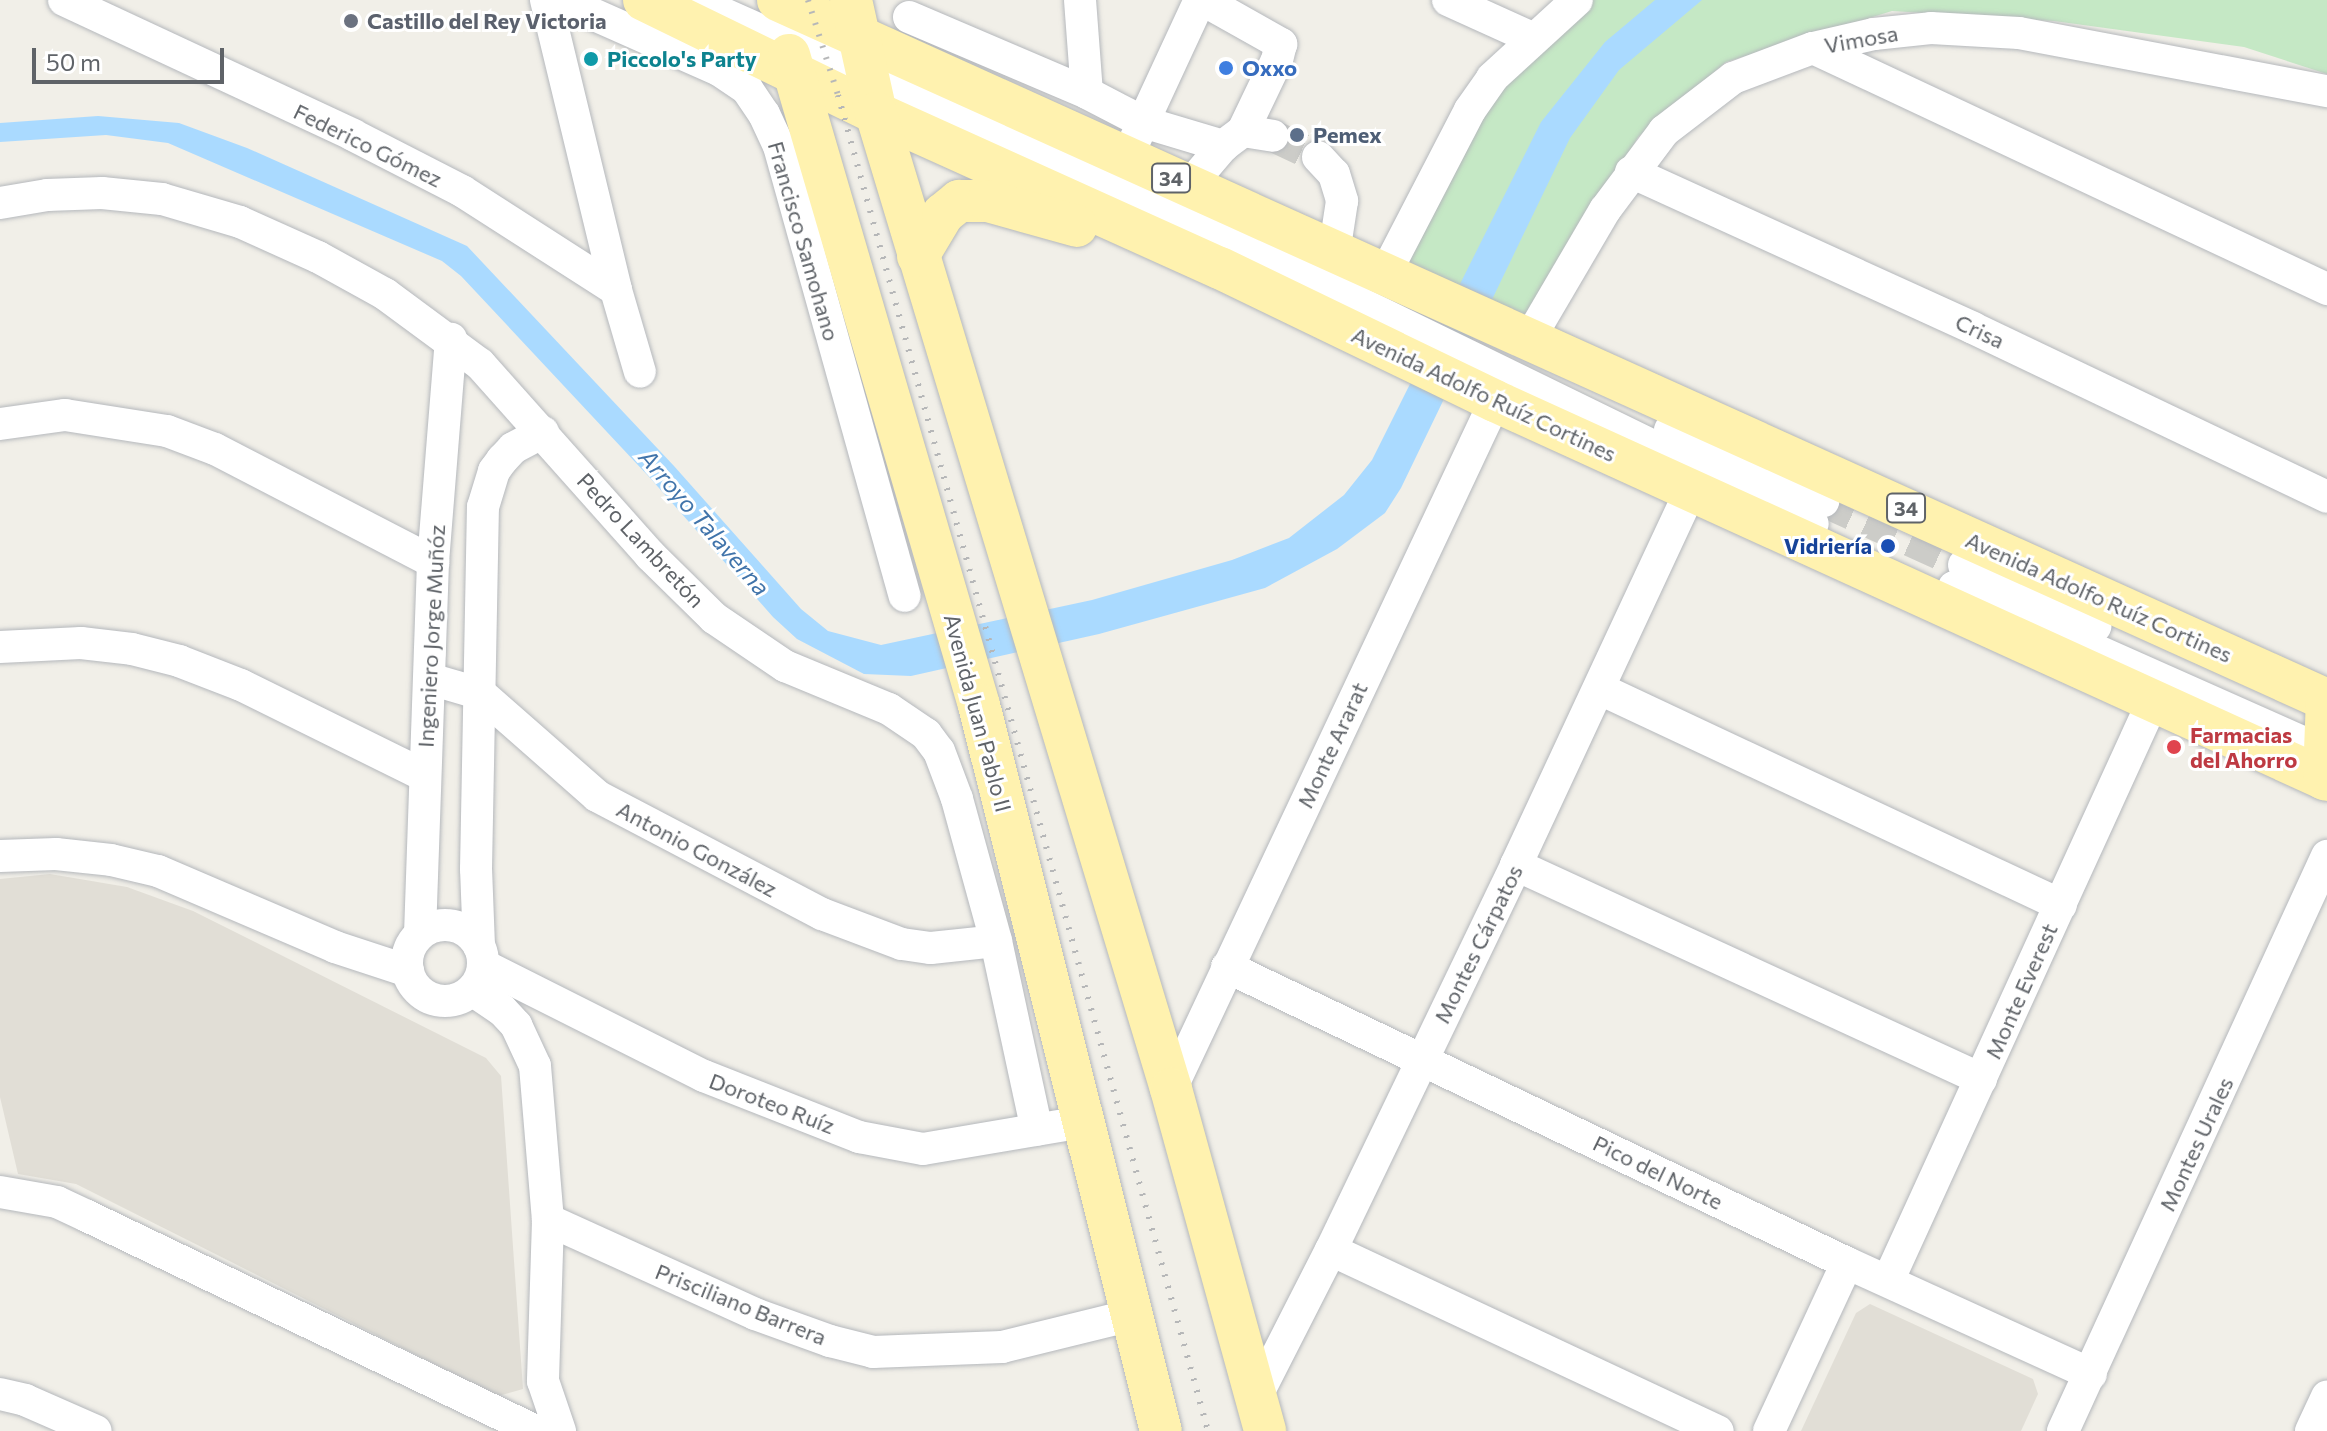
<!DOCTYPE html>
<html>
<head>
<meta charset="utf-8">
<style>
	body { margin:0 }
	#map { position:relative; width:2327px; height:1431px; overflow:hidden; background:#f1efe8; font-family:Commissioner,sans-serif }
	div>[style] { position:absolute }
	.education>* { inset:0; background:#e1ded6 }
	.green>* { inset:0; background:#c5e8c5 }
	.water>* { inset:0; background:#aadaff }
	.minor-tunnel>* { height:32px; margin-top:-16px; transform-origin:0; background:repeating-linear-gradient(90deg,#ccccc8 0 32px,transparent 0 48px) }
	.roads { filter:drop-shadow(0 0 2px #b5b8bc) drop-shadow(0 0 2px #b5b8bc) }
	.minor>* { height:32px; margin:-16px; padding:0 16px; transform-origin:16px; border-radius:16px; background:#fff }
	.minor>.ring { margin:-16px; padding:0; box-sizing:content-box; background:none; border:32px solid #fff; border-radius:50% }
	.major>* { height:42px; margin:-21px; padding:0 21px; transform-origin:21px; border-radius:21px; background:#fff2af }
	.rail>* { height:6px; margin-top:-3px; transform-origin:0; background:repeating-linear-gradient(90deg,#b6b7b8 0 2px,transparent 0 12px) }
	.dots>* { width:22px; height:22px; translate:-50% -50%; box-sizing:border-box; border:4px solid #fff; border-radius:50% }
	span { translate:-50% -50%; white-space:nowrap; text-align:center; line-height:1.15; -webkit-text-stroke:6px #fff; paint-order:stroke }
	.shield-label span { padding:2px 6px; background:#fff; border:2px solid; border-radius:6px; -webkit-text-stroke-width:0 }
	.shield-label { font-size:20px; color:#5f6368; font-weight:700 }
	.worship-label { font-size:22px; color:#5b616d; font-weight:700 }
	.left { translate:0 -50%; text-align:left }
	.street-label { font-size:22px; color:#5f6368 }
	.culture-label { font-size:22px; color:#0d838f; font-weight:700 }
	.shop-label { font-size:22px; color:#366cbe; font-weight:700 }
	.service-label { font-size:22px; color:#4e5e75; font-weight:700 }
	.transit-label { font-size:22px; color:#164399; font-weight:700 }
	.right { translate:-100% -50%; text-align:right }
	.health-label { font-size:22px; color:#be3a42; font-weight:700 }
	.water-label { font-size:24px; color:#4174aa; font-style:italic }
	.scale { position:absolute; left:32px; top:48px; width:192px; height:36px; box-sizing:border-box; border:4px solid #5f6368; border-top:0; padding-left:10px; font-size:24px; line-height:28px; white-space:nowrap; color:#5f6368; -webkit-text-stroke:6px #fff; paint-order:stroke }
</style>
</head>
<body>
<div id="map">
	<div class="education">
		<div style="clip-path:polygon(50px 874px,127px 887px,193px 911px,486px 1058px,501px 1076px,523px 1389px,498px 1396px,76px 1184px,18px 1174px,0 1097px,0 879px)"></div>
		<div style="clip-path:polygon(1870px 1304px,2033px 1379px,2038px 1394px,2021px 1431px,1801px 1431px,1856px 1313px)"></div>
	</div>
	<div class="green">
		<div style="clip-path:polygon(1585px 0,2327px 0,2327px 74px,2244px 47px,2054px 21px,1892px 11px,1726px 62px,1638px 137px,1531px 326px,1397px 265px,1474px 113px)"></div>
	</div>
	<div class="water">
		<div style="clip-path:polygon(1655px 0,1702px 0,1619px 70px,1570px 138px,1401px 488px,1385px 513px,1337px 549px,1265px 588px,1099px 634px,911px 676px,864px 674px,797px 639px,773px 617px,651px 479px,461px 276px,442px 261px,168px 143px,106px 135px,0 142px,0 123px,98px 116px,179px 123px,247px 148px,467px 246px,674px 466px,801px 609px,828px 631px,881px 645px,1092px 600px,1232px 560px,1289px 538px,1344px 495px,1372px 460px,1541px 122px,1605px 42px)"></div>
	</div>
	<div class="minor-tunnel">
		<div style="left:1273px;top:136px;width:50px;rotate:25deg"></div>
		<div style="left:1823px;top:501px;width:155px;rotate:24.4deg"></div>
	</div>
	<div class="roads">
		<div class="minor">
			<div style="left:64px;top:0;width:319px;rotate:25deg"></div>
			<div style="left:353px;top:135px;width:123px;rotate:27.2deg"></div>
			<div style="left:462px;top:191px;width:183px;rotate:32.7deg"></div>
			<div style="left:546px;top:0;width:298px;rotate:76.4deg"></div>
			<div style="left:616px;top:290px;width:85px;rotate:73.7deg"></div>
			<div style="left:561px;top:0;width:173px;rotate:23.9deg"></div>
			<div style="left:719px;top:70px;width:34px;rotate:34deg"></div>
			<div style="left:747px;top:89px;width:30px;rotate:56deg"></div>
			<div style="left:764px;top:114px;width:35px;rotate:65deg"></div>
			<div style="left:779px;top:146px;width:467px;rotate:74.4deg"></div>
			<div style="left:693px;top:0;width:600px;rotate:24.09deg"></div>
			<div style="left:1241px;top:245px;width:636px;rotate:26deg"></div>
			<div style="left:1080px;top:0;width:93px;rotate:85.7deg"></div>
			<div style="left:1203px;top:0;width:90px;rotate:29.4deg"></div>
			<div style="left:1281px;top:44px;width:16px;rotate:104deg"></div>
			<div style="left:1277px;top:60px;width:79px;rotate:115.6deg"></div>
			<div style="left:1448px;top:0;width:94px;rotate:24.4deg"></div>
			<div style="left:909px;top:17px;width:194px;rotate:23.1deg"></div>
			<div style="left:1087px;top:93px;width:63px;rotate:27.4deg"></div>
			<div style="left:1143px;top:122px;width:84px;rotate:16.7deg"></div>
			<div style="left:1813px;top:48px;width:568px;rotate:25.12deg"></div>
			<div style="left:1134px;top:142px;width:157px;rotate:-65.1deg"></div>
			<div style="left:1318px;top:157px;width:23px;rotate:47deg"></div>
			<div style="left:1334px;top:174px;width:28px;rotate:73deg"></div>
			<div style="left:1342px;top:201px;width:53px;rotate:98.7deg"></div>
			<div style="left:1631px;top:172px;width:376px;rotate:24.5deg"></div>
			<div style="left:1973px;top:328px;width:392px;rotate:25.5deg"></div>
			<div style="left:1189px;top:186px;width:52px;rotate:-49.6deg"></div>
			<div style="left:1223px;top:146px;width:25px;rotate:-37deg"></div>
			<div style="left:1243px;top:131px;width:30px;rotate:9deg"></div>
			<div style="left:0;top:203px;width:48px;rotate:-9.7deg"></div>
			<div style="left:47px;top:195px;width:55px;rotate:-2.1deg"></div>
			<div style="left:102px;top:193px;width:60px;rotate:5.7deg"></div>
			<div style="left:162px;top:199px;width:81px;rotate:16.4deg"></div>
			<div style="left:240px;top:222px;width:85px;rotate:24.2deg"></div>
			<div style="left:318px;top:257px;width:77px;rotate:28.9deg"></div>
			<div style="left:385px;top:294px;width:118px;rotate:36.4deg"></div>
			<div style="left:480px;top:364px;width:256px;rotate:48.3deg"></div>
			<div style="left:650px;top:555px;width:90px;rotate:44.5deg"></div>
			<div style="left:714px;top:618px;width:86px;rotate:34.1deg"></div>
			<div style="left:785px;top:666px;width:113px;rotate:22.5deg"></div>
			<div style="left:889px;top:709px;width:45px;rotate:34deg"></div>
			<div style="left:926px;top:734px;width:21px;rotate:53deg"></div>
			<div style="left:939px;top:751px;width:51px;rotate:69.4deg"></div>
			<div style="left:957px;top:799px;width:147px;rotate:74.6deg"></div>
			<div style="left:996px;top:941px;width:193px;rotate:77.8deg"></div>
			<div style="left:1384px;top:276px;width:187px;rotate:-62.6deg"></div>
			<div style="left:1470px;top:110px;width:39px;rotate:-55deg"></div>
			<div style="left:1492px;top:78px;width:115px;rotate:-42.5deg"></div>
			<div style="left:1528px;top:341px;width:152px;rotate:-59.6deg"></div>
			<div style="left:1605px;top:210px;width:99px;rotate:-53.2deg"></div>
			<div style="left:1664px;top:131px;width:87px;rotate:-37.5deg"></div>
			<div style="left:1733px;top:78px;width:85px;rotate:-20.6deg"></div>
			<div style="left:1813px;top:48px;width:63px;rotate:-12.9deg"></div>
			<div style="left:1874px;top:34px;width:57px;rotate:-6deg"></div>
			<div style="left:1931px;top:28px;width:88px;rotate:3.3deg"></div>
			<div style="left:2019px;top:33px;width:313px;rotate:10.7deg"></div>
			<div style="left:0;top:424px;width:66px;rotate:-7.9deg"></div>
			<div style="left:65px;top:415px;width:103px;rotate:8.9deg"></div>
			<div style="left:167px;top:431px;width:51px;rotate:20.6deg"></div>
			<div style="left:215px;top:449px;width:246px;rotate:27.4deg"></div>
			<div style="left:1670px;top:430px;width:169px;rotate:24.9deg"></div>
			<div style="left:1964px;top:565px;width:145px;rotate:25deg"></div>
			<div style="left:1954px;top:587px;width:408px;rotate:24deg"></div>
			<div style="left:0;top:647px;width:81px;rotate:-2.8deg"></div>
			<div style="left:81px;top:643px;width:51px;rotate:6.7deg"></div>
			<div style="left:132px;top:649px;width:49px;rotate:14.3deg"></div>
			<div style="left:179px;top:661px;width:66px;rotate:21.2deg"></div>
			<div style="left:241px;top:685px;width:203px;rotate:26.3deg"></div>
			<div style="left:430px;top:679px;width:53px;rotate:16.4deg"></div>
			<div style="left:481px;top:694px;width:154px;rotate:41.3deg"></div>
			<div style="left:597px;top:796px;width:254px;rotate:27.7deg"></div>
			<div style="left:822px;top:914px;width:85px;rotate:20.6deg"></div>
			<div style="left:902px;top:944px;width:29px;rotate:8deg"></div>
			<div style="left:931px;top:948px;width:65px;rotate:-6.1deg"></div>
			<div style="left:1600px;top:689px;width:509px;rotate:25.11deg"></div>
			<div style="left:0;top:856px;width:56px;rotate:-2deg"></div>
			<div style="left:56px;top:854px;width:55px;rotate:6.2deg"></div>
			<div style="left:111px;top:860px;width:48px;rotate:13.2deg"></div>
			<div style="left:158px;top:871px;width:193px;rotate:23.2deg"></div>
			<div style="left:335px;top:947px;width:77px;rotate:18.2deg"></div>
			<div style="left:1516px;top:865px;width:512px;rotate:24.71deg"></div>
			<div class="ring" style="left:407px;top:925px;width:44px;height:44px"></div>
			<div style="left:420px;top:934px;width:372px;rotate:-88deg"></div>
			<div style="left:433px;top:562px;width:224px;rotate:-85.4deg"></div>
			<div style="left:479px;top:946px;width:77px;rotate:-92.2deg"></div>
			<div style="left:476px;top:869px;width:362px;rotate:-88.9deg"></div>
			<div style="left:483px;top:507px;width:38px;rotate:-73deg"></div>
			<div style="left:494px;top:471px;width:14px;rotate:-54deg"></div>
			<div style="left:502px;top:460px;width:16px;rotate:-47deg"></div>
			<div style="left:513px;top:448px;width:34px;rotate:-28deg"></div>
			<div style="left:483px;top:965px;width:247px;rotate:26.7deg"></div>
			<div style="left:704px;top:1076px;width:167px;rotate:21.5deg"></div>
			<div style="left:859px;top:1137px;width:65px;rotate:10.6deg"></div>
			<div style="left:923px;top:1149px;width:161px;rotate:-9.6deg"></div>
			<div style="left:1227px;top:967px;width:687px;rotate:25.52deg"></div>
			<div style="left:1847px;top:1263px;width:268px;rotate:24.5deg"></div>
			<div style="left:472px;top:990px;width:36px;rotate:34deg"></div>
			<div style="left:502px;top:1010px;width:21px;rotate:47deg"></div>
			<div style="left:516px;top:1025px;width:45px;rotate:65.1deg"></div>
			<div style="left:535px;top:1066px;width:155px;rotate:85.2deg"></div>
			<div style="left:548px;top:1220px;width:161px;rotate:91.8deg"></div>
			<div style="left:543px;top:1381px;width:53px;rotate:71.2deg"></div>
			<div style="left:1171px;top:1089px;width:760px;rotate:-64.78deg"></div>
			<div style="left:0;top:1192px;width:58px;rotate:10deg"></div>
			<div style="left:57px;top:1202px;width:33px;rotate:25deg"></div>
			<div style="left:87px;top:1216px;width:497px;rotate:25.6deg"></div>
			<div style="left:548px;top:1220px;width:227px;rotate:24.4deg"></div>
			<div style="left:755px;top:1314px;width:80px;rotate:19.8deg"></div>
			<div style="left:830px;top:1341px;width:44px;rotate:14.3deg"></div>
			<div style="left:873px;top:1352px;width:129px;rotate:-2.2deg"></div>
			<div style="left:1002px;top:1347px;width:134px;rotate:-13.8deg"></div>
			<div style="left:1331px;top:1250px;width:427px;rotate:25.1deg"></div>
			<div style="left:1888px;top:1281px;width:638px;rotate:-65.44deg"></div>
			<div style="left:0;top:1394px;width:26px;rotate:13deg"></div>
			<div style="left:25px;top:1400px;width:77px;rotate:23.6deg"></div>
			<div style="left:1257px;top:1395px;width:163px;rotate:-63deg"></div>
			<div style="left:1331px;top:1250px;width:427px;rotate:-64.3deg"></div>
			<div style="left:1516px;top:865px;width:414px;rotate:-65deg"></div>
			<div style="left:1769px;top:1431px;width:185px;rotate:-65.1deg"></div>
			<div style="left:2063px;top:1431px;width:633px;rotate:-65.34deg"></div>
			<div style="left:2311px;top:1431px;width:38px;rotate:-65deg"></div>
		</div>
		<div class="major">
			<div style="left:644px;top:0;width:258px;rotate:26deg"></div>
			<div style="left:876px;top:113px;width:377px;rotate:24.3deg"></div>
			<div style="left:1220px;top:268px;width:305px;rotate:25.8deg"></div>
			<div style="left:1495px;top:401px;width:914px;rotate:24.49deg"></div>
			<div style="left:778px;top:0;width:1700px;rotate:24.32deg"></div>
			<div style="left:851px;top:0;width:116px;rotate:77.5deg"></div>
			<div style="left:876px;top:113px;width:1020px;rotate:73.18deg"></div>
			<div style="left:1171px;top:1089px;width:355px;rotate:74.6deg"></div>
			<div style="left:789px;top:55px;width:677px;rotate:73.71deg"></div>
			<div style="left:979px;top:705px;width:748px;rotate:75.93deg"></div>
			<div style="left:918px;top:256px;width:49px;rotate:-59.2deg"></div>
			<div style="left:943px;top:214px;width:21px;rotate:-39deg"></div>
			<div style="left:959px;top:201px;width:29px"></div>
			<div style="left:988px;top:201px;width:92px;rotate:15.7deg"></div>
			<div style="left:2324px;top:779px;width:80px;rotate:-87.9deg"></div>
		</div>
	</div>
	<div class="rail">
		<div style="left:808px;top:0;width:100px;rotate:72.5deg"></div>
		<div style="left:838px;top:95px;width:1386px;rotate:74.52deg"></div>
	</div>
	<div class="dots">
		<div style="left:351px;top:21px;background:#6b7280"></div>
		<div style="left:591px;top:59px;background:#0f9aa8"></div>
		<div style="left:1226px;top:68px;background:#3f7fe0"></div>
		<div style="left:1297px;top:135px;background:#5c6f8a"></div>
		<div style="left:1888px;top:546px;background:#1a4fb4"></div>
		<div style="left:2174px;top:747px;background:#e0444e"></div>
	</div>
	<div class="shield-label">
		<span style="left:1171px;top:178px">34</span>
		<span style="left:1906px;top:508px">34</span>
	</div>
	<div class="worship-label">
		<span class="left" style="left:367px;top:21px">Castillo del Rey Victoria</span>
	</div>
	<div class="street-label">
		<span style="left:1861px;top:39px;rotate:-10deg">Vimosa</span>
		<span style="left:368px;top:145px;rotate:26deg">Federico Gómez</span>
		<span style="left:804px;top:241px;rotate:74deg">Francisco Samohano</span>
		<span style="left:1980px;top:331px;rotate:25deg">Crisa</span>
		<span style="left:1484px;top:394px;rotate:25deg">Avenida Adolfo Ruíz Cortines</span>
		<span style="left:641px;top:540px;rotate:47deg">Pedro Lambretón</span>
		<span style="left:2099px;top:597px;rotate:24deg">Avenida Adolfo Ruíz Cortines</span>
		<span style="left:431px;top:636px;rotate:-87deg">Ingeniero Jorge Muñóz</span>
		<span style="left:978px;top:713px;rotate:75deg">Avenida Juan Pablo II</span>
		<span style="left:1332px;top:745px;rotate:-65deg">Monte Ararat</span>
		<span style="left:697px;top:849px;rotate:28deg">Antonio González</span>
		<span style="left:1478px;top:944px;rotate:-64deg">Montes Cárpatos</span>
		<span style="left:2021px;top:991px;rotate:-66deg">Monte Everest</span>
		<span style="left:772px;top:1103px;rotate:21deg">Doroteo Ruíz</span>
		<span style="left:2196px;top:1144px;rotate:-65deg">Montes Urales</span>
		<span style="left:1658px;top:1172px;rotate:26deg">Pico del Norte</span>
		<span style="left:741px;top:1304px;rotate:22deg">Prisciliano Barrera</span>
	</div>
	<div class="culture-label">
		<span class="left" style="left:607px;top:59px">Piccolo's Party</span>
	</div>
	<div class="shop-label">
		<span class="left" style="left:1242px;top:68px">Oxxo</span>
	</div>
	<div class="service-label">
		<span class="left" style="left:1313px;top:135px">Pemex</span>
	</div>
	<div class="transit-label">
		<span class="right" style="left:1872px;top:546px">Vidriería</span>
	</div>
	<div class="health-label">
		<span class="left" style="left:2190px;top:747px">Farmacias<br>del Ahorro</span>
	</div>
	<div class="water-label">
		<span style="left:705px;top:522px;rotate:49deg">Arroyo Talaverna</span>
	</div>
	<div class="scale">50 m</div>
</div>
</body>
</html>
